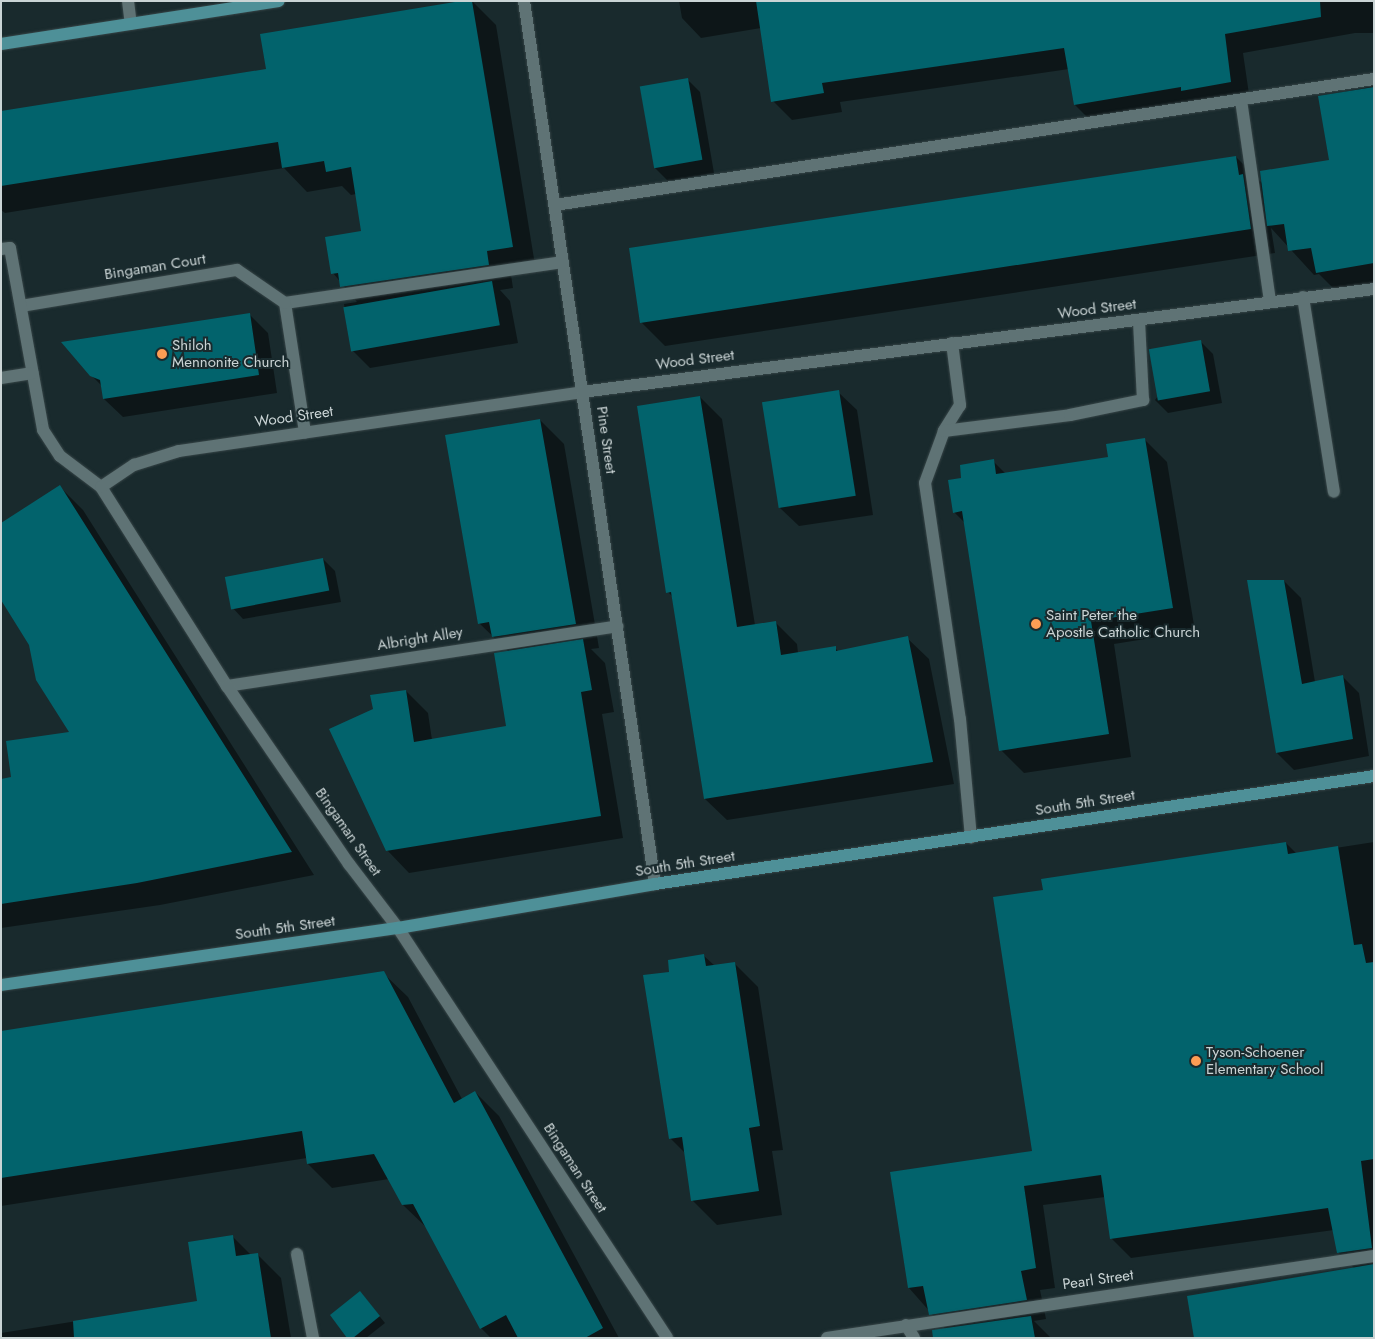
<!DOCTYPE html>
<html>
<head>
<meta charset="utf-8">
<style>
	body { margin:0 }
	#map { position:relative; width:1375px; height:1339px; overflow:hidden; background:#192a2d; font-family:Jost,sans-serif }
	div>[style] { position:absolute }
	.shadow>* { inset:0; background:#0007 }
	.building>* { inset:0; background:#02636c; transform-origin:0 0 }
	.roads { filter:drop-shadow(0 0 1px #374547) drop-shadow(0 0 1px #374547) }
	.lane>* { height:12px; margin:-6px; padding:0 6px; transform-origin:6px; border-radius:6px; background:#5f7375 }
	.street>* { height:12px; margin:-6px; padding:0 6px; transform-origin:6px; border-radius:6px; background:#5f7375 }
	.secondary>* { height:12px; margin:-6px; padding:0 6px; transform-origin:6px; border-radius:6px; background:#5f7375 }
	.primary>* { height:12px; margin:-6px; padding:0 6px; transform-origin:6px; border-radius:6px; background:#4e9098 }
	.dots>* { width:14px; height:14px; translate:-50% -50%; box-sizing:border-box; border:2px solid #192a2d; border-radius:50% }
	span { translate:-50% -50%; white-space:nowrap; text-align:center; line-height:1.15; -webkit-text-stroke:4px #192a2d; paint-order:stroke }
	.street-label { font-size:15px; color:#cad4d5 }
	.poi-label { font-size:15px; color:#cad4d5 }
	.left { translate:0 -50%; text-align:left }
	.frame { position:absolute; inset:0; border:2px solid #cad4d5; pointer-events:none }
</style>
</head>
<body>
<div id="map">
	<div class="shadow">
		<div style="clip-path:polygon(472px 1px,496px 25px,536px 271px,511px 275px,513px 288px,500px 290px,510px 301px,518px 343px,370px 368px,352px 350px,344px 304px,357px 302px,333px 273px,363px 232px,356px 194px,351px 195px,342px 186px,307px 192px,284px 168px,5px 213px,1px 210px,1px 112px,267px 70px)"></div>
		<div style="clip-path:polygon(679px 1px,1374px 1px,1374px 33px,1355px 33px,1243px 53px,1250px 101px,1094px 124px,1075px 105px,1069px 69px,840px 102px,842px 112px,792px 120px,773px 101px,761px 28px,701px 38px,682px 18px)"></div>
		<div style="clip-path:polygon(688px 80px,700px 92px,714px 173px,668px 181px,655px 168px)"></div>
		<div style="clip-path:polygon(1374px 86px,1374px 291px,1341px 296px,1319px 274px,1314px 275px,1271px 228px,1275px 253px,665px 346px,641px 322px,1236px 157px,1263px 184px,1330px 161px,1320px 97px)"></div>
		<div style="clip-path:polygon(249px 314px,268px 333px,277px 393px,123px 417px,104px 399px,103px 387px,91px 375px)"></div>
		<div style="clip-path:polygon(1200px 341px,1213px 354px,1222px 403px,1168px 413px,1155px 400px)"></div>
		<div style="clip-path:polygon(838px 392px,857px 410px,873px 515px,799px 526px,780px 508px)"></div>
		<div style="clip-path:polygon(700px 397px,722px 419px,755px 625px,775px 622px,797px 644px,798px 653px,835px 648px,839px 652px,907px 638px,929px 659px,954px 784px,727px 820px,705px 799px,673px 597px,668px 592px)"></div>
		<div style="clip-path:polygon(540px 420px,564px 444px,599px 648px,591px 649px,605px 663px,614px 712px,602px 714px,623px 838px,409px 873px,387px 850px,374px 710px,406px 691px,428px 713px,432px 740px,508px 727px,509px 652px,479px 623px)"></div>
		<div style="clip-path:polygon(1144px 439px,1167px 462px,1195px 631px,1114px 644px,1131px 757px,1024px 773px,1001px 750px,965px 523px,954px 512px,963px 479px,993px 461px,1006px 474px,1110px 458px)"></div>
		<div style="clip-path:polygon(60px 487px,83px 510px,314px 875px,160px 905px,1px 928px,1px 780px,13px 778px,71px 733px)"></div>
		<div style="clip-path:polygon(323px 559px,335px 571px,341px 602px,243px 619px,231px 606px)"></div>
		<div style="clip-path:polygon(1284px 581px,1301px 598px,1315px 682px,1342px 676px,1359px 693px,1369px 756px,1294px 770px,1277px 753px,1248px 582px)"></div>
		<div style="clip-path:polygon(1374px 842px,1374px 1338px,1354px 1268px,1339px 1253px,1334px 1230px,1131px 1258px,1111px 1238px,1105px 1197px,1043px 1205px,1055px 1288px,1040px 1290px,1046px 1319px,1034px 1321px,1051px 1338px,935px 1338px,946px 1330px,909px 1288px,1033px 1152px,1045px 891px,1286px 843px,1297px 854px)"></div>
		<div style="clip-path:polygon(703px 955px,715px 966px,734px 963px,758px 987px,783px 1150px,772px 1151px,782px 1215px,717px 1225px,693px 1201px,686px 1154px,670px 1138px,670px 973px)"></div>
		<div style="clip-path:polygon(383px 973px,408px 997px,462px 1099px,475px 1092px,499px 1116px,619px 1338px,491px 1338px,481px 1328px,428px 1229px,403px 1205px,389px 1179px,332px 1188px,308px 1164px,307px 1158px,1px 1206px,1px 1033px)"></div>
		<div style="clip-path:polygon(233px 1237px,251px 1255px,257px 1254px,281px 1278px,291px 1338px,1px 1338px,1px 1333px,198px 1302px)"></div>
		<div style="clip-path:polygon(360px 1292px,385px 1323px,366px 1338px,349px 1338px)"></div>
	</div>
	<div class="building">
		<div style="clip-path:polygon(461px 1px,472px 1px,513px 247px,487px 251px,489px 265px,340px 287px,338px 273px,331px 274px,325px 237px,361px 231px,351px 167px,326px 172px,324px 161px,282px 168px,278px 142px,1px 186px,1px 111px,266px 69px,260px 34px)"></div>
		<div style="clip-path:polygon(756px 1px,1320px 1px,1321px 17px,1225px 34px,1231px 82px,1181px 91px,1181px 87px,1074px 105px,1064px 48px,822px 83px,824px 93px,771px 102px)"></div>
		<div style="left:688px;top:78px;width:83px;height:49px;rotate:80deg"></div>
		<div style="clip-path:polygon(1374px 87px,1374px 263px,1316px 273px,1311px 248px,1288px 251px,1284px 224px,1267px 226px,1260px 171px,1329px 160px,1318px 96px)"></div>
		<div style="clip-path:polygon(1236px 156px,1239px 175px,1243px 174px,1251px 229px,640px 323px,629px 248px)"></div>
		<div style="left:492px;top:281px;width:45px;height:151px;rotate:80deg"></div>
		<div style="clip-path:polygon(250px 313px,259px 375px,103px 399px,100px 380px,90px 376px,61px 342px)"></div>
		<div style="left:1201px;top:340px;width:52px;height:53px;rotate:80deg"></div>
		<div style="left:839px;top:390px;width:107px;height:78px;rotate:81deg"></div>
		<div style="clip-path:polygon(700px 396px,737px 627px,776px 621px,781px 655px,836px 646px,836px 651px,908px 636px,933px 762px,704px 799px,671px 592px,666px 593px,637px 406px)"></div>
		<div style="clip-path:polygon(540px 419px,576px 624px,492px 637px,489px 622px,478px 624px,445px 435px)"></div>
		<div style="clip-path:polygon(1145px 438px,1173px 608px,1091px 621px,1109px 734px,999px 751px,962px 511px,953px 513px,948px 480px,961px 478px,960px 465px,994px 459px,996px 474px,1108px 457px,1106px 444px)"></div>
		<div style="clip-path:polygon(60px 485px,292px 852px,137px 883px,1px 904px,1px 779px,11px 777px,6px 741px,69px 732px,36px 680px,29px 645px,1px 600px,1px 523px)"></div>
		<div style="left:323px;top:558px;width:33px;height:100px;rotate:79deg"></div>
		<div style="clip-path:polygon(1247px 580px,1284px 580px,1302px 684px,1343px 675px,1353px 739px,1276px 753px)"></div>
		<div style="clip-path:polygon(583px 639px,592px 690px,581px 692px,601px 816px,386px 851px,329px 729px,373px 709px,370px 695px,406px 690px,414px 742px,506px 726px,494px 653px)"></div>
		<div style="clip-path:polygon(1286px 842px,1288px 854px,1338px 846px,1354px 945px,1362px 944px,1366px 963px,1374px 962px,1374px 1159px,1361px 1161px,1372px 1248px,1337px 1253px,1328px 1208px,1110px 1239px,1101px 1175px,1024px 1186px,1036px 1268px,1021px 1271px,1027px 1300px,929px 1315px,923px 1286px,908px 1288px,890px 1172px,1032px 1151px,993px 897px,1043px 890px,1041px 879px)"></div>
		<div style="clip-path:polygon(704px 954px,706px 966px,735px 962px,760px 1126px,749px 1128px,759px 1191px,691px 1201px,682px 1137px,669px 1139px,643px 975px,669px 972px,668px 960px)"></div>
		<div style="clip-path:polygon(384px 971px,454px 1103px,475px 1091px,603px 1328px,585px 1338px,518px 1338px,506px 1315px,480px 1329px,413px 1204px,402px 1205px,374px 1154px,307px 1164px,302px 1131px,1px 1178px,1px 1031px)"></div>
		<div style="clip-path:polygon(233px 1235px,236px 1256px,258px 1253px,271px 1338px,74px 1338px,73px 1321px,197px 1301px,188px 1242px)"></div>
		<div style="clip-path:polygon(1374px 1264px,1374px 1338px,1194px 1338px,1187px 1296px)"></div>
		<div style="clip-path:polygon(360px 1291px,380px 1316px,353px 1338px,347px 1338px,330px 1315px)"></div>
		<div style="clip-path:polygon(1031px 1316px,1035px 1338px,933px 1338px,932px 1330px)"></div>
	</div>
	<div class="roads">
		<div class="lane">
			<div style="left:1241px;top:100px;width:203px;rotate:81.8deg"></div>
			<div style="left:555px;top:205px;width:829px;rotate:-8.75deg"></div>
			<div style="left:285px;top:303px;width:281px;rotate:-8.4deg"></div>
			<div style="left:285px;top:303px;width:131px;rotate:81.2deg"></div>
			<div style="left:21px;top:306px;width:219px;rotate:-9.5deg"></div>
			<div style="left:237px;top:270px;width:58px;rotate:34.5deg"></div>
			<div style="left:952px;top:343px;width:63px;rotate:82.6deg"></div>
			<div style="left:960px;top:405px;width:31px;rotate:122deg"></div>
			<div style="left:944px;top:431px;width:55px;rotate:110.1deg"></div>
			<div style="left:925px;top:483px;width:239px;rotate:81.6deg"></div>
			<div style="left:960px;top:719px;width:119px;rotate:84.7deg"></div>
			<div style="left:944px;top:431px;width:127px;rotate:-7.2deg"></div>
			<div style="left:1070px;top:415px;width:75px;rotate:-11.6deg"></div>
			<div style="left:1143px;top:400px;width:80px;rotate:-92.9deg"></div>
			<div style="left:227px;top:686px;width:395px;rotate:-8.7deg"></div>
			<div style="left:297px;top:1254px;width:86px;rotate:79.2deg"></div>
			<div style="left:906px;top:1325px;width:15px;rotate:58deg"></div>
		</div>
		<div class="street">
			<div style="left:128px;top:1px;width:23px;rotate:83deg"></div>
			<div style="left:524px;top:1px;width:893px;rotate:81.56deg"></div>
			<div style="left:1px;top:249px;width:9px;rotate:-6deg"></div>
			<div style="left:10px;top:248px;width:185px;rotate:79.7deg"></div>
			<div style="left:43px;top:430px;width:31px;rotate:57deg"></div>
			<div style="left:60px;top:456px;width:51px;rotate:37.1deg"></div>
			<div style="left:101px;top:487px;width:236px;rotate:57.7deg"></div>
			<div style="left:227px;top:686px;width:216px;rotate:55.6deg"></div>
			<div style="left:349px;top:864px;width:81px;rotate:52.6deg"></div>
			<div style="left:1303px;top:297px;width:197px;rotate:81deg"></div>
			<div style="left:1px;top:378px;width:32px;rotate:-9deg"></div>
			<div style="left:101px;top:487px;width:40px;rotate:-34deg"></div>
			<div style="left:134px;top:465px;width:47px;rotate:-17.3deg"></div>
			<div style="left:179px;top:451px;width:407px;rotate:-8.3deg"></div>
			<div style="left:582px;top:392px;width:799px;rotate:-7.41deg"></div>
			<div style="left:827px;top:1338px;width:553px;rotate:-8.53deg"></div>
		</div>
		<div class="secondary">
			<div style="left:398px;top:928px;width:490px;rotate:56.7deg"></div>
		</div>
		<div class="primary">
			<div style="left:1px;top:44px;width:281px;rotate:-8.8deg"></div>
			<div style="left:1px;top:985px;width:401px;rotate:-8.2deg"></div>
			<div style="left:398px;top:928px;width:261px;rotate:-9.7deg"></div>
			<div style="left:655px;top:884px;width:727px;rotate:-8.54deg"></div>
		</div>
	</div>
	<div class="dots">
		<div style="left:162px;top:354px;background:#fd9d54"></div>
		<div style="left:1036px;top:624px;background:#fd9d54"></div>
		<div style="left:1196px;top:1061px;background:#fd9d54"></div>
	</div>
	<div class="street-label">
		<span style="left:155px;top:267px;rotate:-9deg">Bingaman Court</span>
		<span style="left:1097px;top:309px;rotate:-7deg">Wood Street</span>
		<span style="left:695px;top:360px;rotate:-7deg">Wood Street</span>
		<span style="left:294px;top:417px;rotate:-8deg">Wood Street</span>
		<span style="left:606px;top:440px;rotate:82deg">Pine Street</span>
		<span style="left:420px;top:639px;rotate:-9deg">Albright Alley</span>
		<span style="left:1085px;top:803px;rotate:-9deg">South 5th Street</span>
		<span style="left:348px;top:832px;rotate:55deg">Bingaman Street</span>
		<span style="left:685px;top:864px;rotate:-9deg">South 5th Street</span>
		<span style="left:285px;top:928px;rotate:-8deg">South 5th Street</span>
		<span style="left:575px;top:1168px;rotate:57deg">Bingaman Street</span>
		<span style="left:1098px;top:1280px;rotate:-8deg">Pearl Street</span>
	</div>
	<div class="poi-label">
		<span class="left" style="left:172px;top:354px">Shiloh<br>Mennonite Church</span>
		<span class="left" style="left:1046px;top:624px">Saint Peter the<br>Apostle Catholic Church</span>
		<span class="left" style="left:1206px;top:1061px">Tyson-Schoener<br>Elementary School</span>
	</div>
	<div class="frame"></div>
</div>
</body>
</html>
